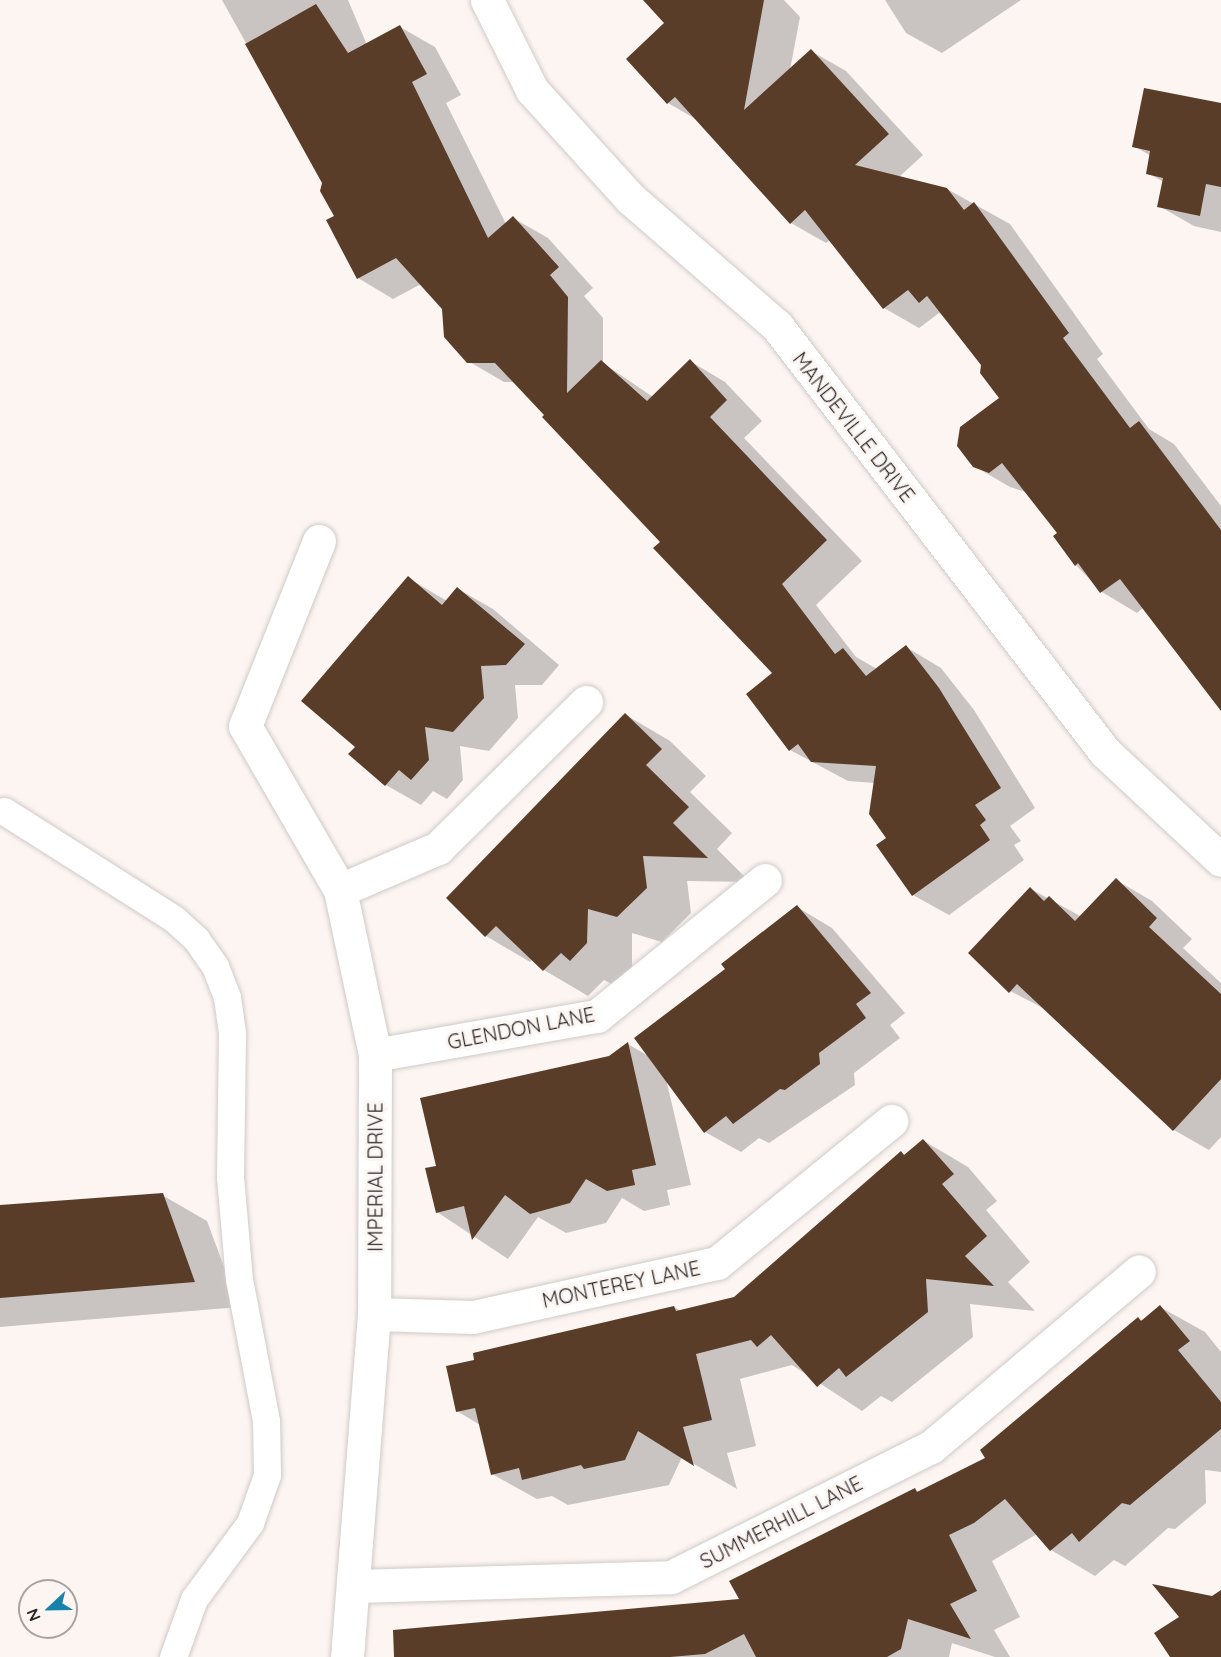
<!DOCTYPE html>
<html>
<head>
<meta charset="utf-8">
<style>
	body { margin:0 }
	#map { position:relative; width:1221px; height:1657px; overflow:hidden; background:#fcf5f2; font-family:Quicksand,sans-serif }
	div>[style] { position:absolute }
	.shadow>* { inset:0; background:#0003 }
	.building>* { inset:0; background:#5a3d28 }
	.roads { filter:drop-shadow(0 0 2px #d0cac7) drop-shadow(0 0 2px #d0cac7) }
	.service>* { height:27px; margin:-13.5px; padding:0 13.5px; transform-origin:13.5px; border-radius:13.5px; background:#fff }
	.minor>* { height:33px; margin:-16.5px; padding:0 16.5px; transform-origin:16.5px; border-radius:16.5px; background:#fff }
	span { translate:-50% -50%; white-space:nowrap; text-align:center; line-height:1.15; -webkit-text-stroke:6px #fcf5f2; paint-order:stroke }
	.street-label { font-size:20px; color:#292726 }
	.north { position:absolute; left:18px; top:1579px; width:60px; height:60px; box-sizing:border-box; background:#fcf5f2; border:2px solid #a8a3a0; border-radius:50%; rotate:248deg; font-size:16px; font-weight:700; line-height:24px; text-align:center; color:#292726 }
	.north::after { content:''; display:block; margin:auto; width:21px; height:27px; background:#1783ab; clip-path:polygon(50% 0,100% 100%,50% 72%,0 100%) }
</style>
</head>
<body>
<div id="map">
	<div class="shadow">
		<div style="clip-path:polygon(222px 0,348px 0,367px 45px,400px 27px,435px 47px,461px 95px,446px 103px,506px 224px,513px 218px,548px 238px,593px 288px,584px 296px,603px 318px,603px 363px,653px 397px,690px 361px,725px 382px,762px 421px,744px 438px,862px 561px,816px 605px,856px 657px,877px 669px,906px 647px,941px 668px,974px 710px,1035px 808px,1010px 826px,1021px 841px,1014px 845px,1024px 860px,949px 915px,913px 895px,888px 839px,875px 783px,848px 781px,790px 750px,775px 673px,662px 542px,516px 382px,504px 382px,468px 361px,444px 308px,421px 284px,393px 299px,358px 278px,324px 183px)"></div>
		<div style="clip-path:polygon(646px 0,784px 0,800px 17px,790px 70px,811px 51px,846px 71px,923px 155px,899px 177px,947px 189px,1010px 224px,1103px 354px,1097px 359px,1149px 429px,1174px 444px,1221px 506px,1221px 701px,1144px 607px,1137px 613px,1102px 592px,1076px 565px,1059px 534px,1026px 492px,1010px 487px,974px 466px,1001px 398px,983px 365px,945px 317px,939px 313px,919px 328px,884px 308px,830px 240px,826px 243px,791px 223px,699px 121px,668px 103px,666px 23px)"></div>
		<div style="clip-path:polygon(885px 0,1021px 0,942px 53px,906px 33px)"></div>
		<div style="clip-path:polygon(1221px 105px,1221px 232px,1194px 226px,1159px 206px,1164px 182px,1147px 173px,1151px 156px,1134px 146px)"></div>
		<div style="clip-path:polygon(408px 578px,447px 601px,458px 589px,493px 609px,559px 665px,542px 685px,515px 685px,518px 718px,489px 751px,460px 746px,463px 780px,447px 799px,433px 791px,421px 805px,386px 785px,350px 754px,357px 746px)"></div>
		<div style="clip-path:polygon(626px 715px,670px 741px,706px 776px,690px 792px,732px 833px,717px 849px,750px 882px,687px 881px,691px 913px,662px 942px,632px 933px,632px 969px,615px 986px,604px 980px,588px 996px,544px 970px,533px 959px,530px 962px,486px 936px)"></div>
		<div style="clip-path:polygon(1116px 880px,1152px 901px,1192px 939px,1183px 948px,1221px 983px,1221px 1137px,1209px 1150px,1174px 1130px,1047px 1010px,1010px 991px,1031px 889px,1082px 917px)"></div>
		<div style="clip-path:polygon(797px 907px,832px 928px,905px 1013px,890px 1025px,900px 1038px,854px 1073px,855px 1085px,769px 1143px,759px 1138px,741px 1152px,705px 1132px,666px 1079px,691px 1185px,667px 1190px,670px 1205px,644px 1211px,622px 1198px,606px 1223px,566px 1233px,538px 1217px,508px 1259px,437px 1212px,438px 1167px,628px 1044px,650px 1057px,727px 969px)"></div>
		<div style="clip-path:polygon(924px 1141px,968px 1167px,997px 1201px,986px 1210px,1030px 1262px,1008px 1282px,1035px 1311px,970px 1304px,973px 1337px,892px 1402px,881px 1396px,862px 1411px,792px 1365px,740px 1379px,756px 1446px,727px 1453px,737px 1489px,682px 1457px,669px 1485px,568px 1505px,552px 1496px,537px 1499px,492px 1474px,480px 1425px,457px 1411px,674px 1307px,681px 1311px,735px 1298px,901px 1153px,906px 1156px)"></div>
		<div style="clip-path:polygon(162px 1195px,207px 1221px,239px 1307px,0 1327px,0 1207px)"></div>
		<div style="clip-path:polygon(1160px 1307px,1205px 1332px,1221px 1352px,1221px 1472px,1205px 1470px,1206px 1503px,1175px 1529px,1168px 1528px,1125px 1566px,1114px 1560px,1095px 1576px,1051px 1550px,1037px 1534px,992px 1561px,1020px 1617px,994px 1630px,1010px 1657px,995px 1657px,952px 1643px,949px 1657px,427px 1657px,742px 1600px,914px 1489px,919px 1492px,988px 1459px,1138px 1318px,1143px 1321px)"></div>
	</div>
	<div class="building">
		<div style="clip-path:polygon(643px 0,764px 0,744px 110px,811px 49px,889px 134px,855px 165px,947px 188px,964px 210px,974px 202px,1069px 333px,1063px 338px,1130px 428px,1139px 421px,1221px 530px,1221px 711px,1120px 579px,1100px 593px,1078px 563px,1075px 566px,1053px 536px,1057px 533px,1002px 463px,989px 473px,973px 467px,957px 446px,960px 427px,999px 398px,980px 373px,981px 365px,927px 296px,919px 303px,908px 290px,883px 309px,805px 210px,790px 224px,675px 97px,667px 104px,626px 59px,664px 23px)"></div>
		<div style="clip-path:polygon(316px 4px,348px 53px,400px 25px,427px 74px,412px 82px,488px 238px,513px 216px,559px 267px,550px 275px,568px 297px,567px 393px,601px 360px,647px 401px,690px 359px,727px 400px,710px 417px,827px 540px,782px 584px,835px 654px,843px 648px,866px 676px,906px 645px,939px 688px,1001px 788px,975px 805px,986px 820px,980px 825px,990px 840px,912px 896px,876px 845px,886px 838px,869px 814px,876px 766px,811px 762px,798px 744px,789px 751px,746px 694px,772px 673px,653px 548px,660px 542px,542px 417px,544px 415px,495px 363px,467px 363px,444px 337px,442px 309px,396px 258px,357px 279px,326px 220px,334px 216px,320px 191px,322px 183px,245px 44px)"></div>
		<div style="clip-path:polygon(1144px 88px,1221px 103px,1221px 187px,1206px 184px,1200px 216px,1157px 207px,1163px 178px,1146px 174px,1150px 151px,1132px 147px)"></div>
		<div style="clip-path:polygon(408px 576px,442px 605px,457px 587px,525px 644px,506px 665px,481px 666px,484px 698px,453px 732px,425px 727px,429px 760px,411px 780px,399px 770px,385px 786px,348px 754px,355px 747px,301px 701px)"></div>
		<div style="clip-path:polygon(625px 713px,662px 749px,646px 765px,689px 807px,673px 823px,708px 858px,643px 856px,647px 888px,617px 917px,588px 909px,587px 943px,570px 961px,561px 953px,543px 971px,496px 926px,485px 937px,446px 898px)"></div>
		<div style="clip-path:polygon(1116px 878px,1157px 918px,1149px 927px,1221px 994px,1221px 1079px,1173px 1131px,1017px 984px,1009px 993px,968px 953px,1030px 887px,1044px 901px,1049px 896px,1075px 921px)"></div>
		<div style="clip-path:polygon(797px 905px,871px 993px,856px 1004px,866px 1018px,819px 1053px,820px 1064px,785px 1090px,780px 1089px,733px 1124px,726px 1116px,704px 1133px,634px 1038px,725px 969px,721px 964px)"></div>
		<div style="clip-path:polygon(628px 1042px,656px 1165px,632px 1170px,635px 1185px,607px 1191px,586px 1179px,570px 1203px,530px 1214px,505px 1195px,472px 1240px,464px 1206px,436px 1213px,425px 1168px,436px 1166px,420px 1098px,609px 1056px)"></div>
		<div style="clip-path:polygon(923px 1139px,954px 1174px,942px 1184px,987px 1236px,965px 1256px,994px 1286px,926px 1279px,928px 1312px,846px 1377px,839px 1368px,817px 1387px,771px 1335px,757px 1347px,751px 1340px,696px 1354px,712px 1420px,683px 1427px,694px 1466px,638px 1431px,625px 1460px,584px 1469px,581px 1465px,522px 1480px,519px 1468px,491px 1475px,475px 1408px,456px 1412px,446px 1366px,474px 1360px,473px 1353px,674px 1306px,676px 1311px,734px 1297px,901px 1151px,904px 1155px)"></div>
		<div style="clip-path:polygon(163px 1193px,195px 1282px,0 1298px,0 1205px)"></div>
		<div style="clip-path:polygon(1160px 1305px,1190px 1341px,1178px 1350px,1221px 1402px,1221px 1429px,1130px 1505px,1122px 1503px,1079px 1542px,1072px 1533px,1050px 1551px,1005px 1499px,974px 1523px,949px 1535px,977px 1591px,950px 1604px,971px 1639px,908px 1619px,901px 1649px,887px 1657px,756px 1657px,744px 1634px,705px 1654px,670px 1657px,394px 1657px,393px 1630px,739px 1599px,729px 1581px,915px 1488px,917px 1492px,985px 1458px,980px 1450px,1138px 1317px,1141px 1321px)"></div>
		<div style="clip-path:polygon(1152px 1584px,1212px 1596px,1221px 1590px,1221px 1657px,1170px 1657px,1154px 1633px,1179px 1617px)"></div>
	</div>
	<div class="roads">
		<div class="service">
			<div style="left:4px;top:811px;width:201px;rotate:32.4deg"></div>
			<div style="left:174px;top:919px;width:30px;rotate:42deg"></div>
			<div style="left:196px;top:939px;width:33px;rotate:55deg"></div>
			<div style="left:215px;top:966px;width:33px;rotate:69deg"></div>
			<div style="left:227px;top:997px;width:37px;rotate:82deg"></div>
			<div style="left:232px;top:1034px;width:143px;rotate:90.8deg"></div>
			<div style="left:230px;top:1177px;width:102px;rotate:85deg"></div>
			<div style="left:239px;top:1279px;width:145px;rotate:79.2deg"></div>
			<div style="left:266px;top:1421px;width:54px;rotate:88.9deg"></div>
			<div style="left:267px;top:1475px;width:51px;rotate:109.5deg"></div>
			<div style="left:250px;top:1523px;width:94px;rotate:126.4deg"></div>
			<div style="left:194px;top:1599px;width:62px;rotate:109.9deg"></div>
		</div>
		<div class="minor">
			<div style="left:487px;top:0;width:101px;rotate:63.4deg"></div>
			<div style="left:532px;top:90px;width:147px;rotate:47.8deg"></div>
			<div style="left:631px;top:199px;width:194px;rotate:41deg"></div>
			<div style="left:777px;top:326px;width:538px;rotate:52.41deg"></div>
			<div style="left:1105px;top:752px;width:158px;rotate:43deg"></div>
			<div style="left:319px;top:541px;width:199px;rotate:111.8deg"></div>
			<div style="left:245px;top:726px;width:190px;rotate:59.9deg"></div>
			<div style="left:340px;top:890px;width:169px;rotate:78deg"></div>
			<div style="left:375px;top:1055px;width:259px;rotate:90.2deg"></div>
			<div style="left:374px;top:1314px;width:344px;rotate:94.5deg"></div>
			<div style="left:340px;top:890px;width:107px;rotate:-23.2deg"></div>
			<div style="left:438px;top:848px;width:208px;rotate:-44.6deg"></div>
			<div style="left:375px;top:1055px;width:225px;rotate:-10deg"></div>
			<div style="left:597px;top:1016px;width:216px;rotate:-39deg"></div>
			<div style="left:374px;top:1314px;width:99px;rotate:1.7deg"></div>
			<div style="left:473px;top:1317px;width:250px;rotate:-12.5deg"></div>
			<div style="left:717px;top:1263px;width:225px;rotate:-39.2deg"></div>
			<div style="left:354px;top:1586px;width:317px;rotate:-1.6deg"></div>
			<div style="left:671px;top:1577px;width:291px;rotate:-26.6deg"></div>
			<div style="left:931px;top:1447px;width:272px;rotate:-40.2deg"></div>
		</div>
	</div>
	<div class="street-label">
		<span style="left:854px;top:427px;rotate:52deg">MANDEVILLE DRIVE</span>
		<span style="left:521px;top:1028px;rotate:-11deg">GLENDON LANE</span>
		<span style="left:375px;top:1177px;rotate:-90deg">IMPERIAL DRIVE</span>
		<span style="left:621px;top:1284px;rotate:-12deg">MONTEREY LANE</span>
		<span style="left:781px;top:1522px;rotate:-27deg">SUMMERHILL LANE</span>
	</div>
	<div class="north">N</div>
</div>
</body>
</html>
